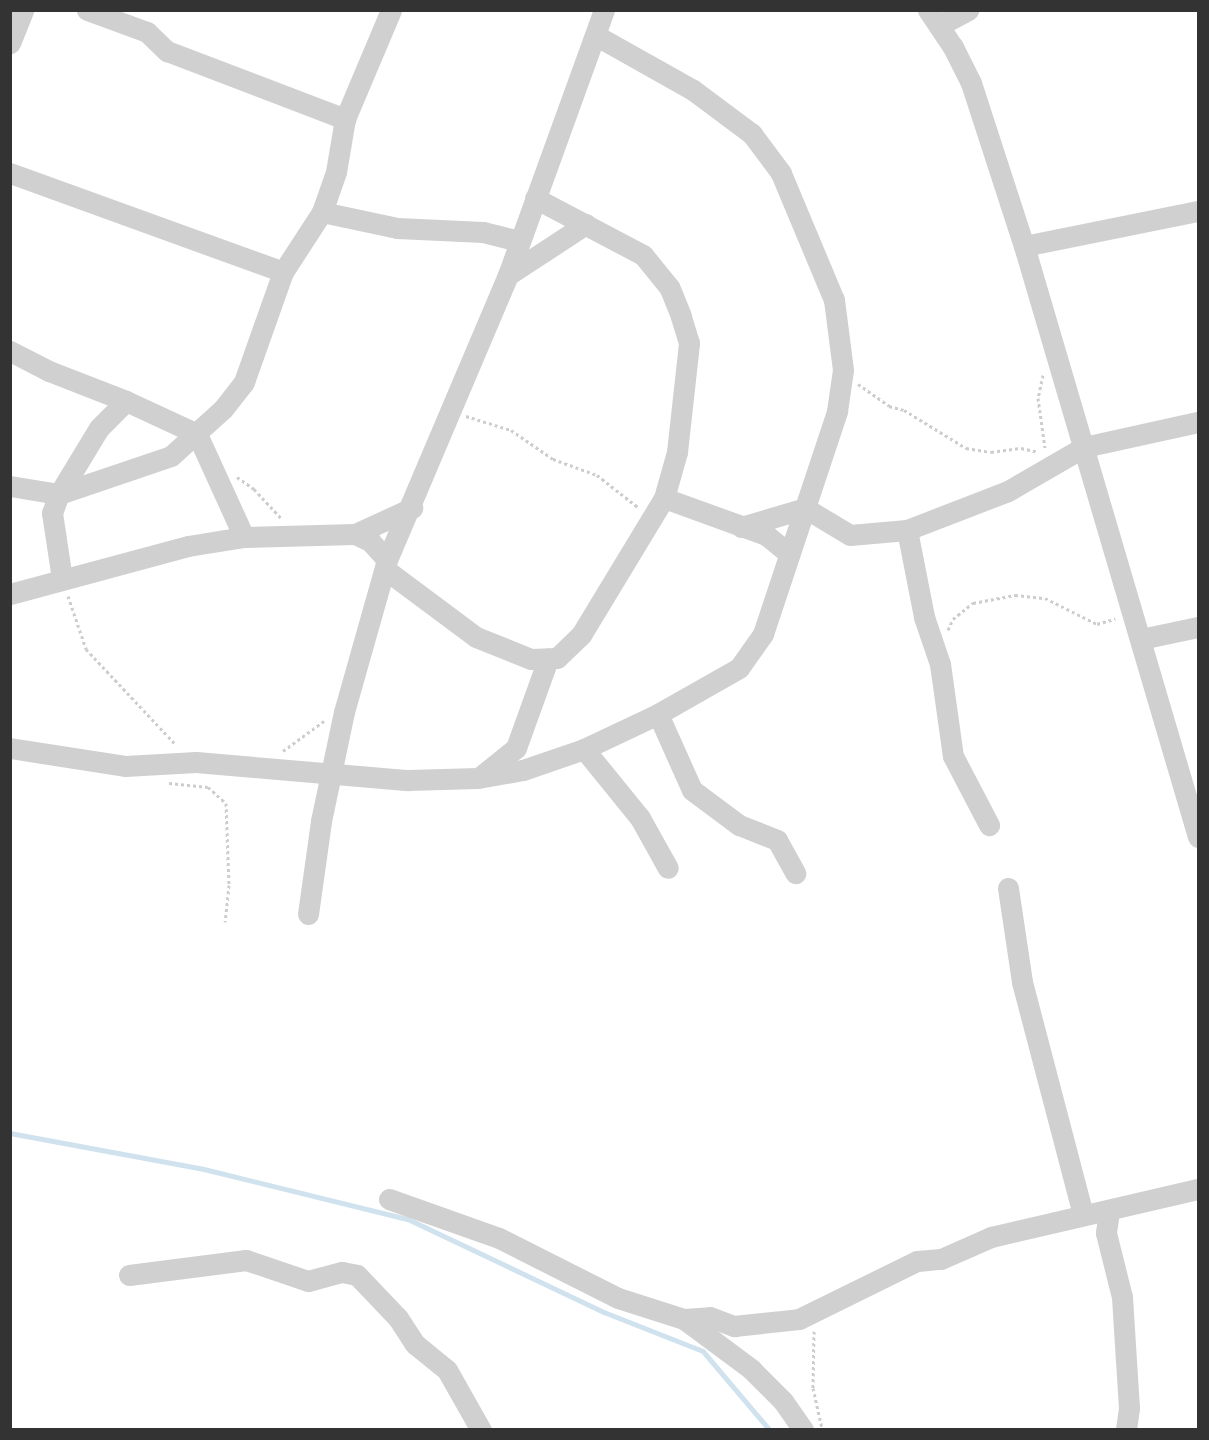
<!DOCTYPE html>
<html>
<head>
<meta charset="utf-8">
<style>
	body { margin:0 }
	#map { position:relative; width:1209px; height:1440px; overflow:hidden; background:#fff; font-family:Barlow,sans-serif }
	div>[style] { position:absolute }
	.stream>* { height:4.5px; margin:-2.25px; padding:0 2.25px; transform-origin:2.25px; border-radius:2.25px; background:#cfe2ee }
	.path>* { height:3px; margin-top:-1.5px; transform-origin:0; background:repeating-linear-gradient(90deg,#cdcdcd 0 3px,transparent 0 6px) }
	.minor>* { height:21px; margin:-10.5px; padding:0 10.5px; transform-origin:10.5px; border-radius:10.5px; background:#d0d0d0 }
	span { translate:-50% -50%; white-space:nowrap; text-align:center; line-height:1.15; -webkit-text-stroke:6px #fff; paint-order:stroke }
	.frame { position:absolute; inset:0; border:12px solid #333; pointer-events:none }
</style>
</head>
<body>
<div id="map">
	<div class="stream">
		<div style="left:10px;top:1133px;width:197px;rotate:10.5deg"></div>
		<div style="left:204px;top:1169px;width:210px;rotate:13.8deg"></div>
		<div style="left:408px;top:1219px;width:217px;rotate:25.4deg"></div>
		<div style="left:604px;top:1312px;width:106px;rotate:21.5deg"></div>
		<div style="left:703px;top:1351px;width:104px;rotate:49.7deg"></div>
	</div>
	<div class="path">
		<div style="left:1043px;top:375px;width:24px;rotate:102deg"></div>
		<div style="left:1038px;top:398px;width:50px;rotate:82deg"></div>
		<div style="left:858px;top:384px;width:38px;rotate:35deg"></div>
		<div style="left:889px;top:406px;width:16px;rotate:15deg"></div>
		<div style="left:904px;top:410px;width:73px;rotate:31.5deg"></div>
		<div style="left:966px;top:448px;width:25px;rotate:9deg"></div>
		<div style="left:991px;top:452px;width:30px;rotate:-8deg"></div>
		<div style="left:1021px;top:448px;width:17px;rotate:13deg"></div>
		<div style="left:466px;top:416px;width:47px;rotate:17.3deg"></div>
		<div style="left:511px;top:430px;width:51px;rotate:34.6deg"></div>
		<div style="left:553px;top:459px;width:47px;rotate:20deg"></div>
		<div style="left:597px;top:475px;width:53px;rotate:38.2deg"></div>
		<div style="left:237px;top:477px;width:21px;rotate:35deg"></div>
		<div style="left:254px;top:489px;width:41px;rotate:47deg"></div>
		<div style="left:68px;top:596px;width:56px;rotate:71.2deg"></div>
		<div style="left:86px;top:649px;width:132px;rotate:46.8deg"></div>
		<div style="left:948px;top:630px;width:12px;rotate:-66deg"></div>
		<div style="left:953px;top:619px;width:26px;rotate:-39deg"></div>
		<div style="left:973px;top:603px;width:43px;rotate:-10.8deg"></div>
		<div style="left:1015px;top:595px;width:30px;rotate:6deg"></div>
		<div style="left:1045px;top:598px;width:58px;rotate:26.6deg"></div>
		<div style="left:1097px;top:624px;width:19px;rotate:-16deg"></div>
		<div style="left:283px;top:751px;width:51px;rotate:-36.2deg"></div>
		<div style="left:169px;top:783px;width:39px;rotate:6deg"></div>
		<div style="left:208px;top:787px;width:24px;rotate:42deg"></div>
		<div style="left:226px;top:803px;width:82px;rotate:87.9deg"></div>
		<div style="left:229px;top:885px;width:37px;rotate:96deg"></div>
		<div style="left:814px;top:1331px;width:57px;rotate:91deg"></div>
		<div style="left:813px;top:1388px;width:41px;rotate:77.3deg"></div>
	</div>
	<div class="minor">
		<div style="left:87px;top:10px;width:64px;rotate:20.1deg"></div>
		<div style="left:147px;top:32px;width:28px;rotate:44deg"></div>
		<div style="left:167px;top:51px;width:191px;rotate:20.9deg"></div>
		<div style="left:928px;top:10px;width:45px;rotate:56deg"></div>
		<div style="left:953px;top:47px;width:40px;rotate:63.4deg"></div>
		<div style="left:971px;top:83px;width:171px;rotate:72deg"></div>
		<div style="left:1024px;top:246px;width:616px;rotate:73.59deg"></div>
		<div style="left:940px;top:25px;width:32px;rotate:-28deg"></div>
		<div style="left:10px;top:43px;width:35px;rotate:-68deg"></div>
		<div style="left:10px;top:173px;width:290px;rotate:19.9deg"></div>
		<div style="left:322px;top:212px;width:77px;rotate:12deg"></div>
		<div style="left:397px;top:228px;width:86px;rotate:2.7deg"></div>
		<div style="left:483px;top:232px;width:38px;rotate:14deg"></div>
		<div style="left:1024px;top:246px;width:177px;rotate:-11.4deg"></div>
		<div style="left:508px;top:275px;width:93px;rotate:-33.2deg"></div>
		<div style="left:10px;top:351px;width:44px;rotate:27.1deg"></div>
		<div style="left:49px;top:371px;width:83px;rotate:21.3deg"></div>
		<div style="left:10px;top:486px;width:50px;rotate:9.3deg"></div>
		<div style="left:59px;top:494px;width:77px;rotate:-58.8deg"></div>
		<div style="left:99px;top:428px;width:38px;rotate:-45deg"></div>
		<div style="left:126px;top:401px;width:78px;rotate:24.9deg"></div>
		<div style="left:197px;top:434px;width:113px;rotate:65.5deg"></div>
		<div style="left:664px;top:498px;width:109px;rotate:19.9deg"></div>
		<div style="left:766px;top:535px;width:28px;rotate:39deg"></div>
		<div style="left:741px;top:527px;width:67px;rotate:-16.5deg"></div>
		<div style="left:805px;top:508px;width:52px;rotate:31deg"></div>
		<div style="left:850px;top:535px;width:57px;rotate:-5deg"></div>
		<div style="left:907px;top:530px;width:108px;rotate:-21.1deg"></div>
		<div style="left:1008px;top:491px;width:88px;rotate:-30.1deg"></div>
		<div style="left:1084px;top:447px;width:117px;rotate:-12.4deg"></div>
		<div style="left:907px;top:530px;width:89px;rotate:78.9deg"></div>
		<div style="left:924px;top:617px;width:50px;rotate:71.2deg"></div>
		<div style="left:940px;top:664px;width:93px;rotate:82deg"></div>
		<div style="left:953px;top:756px;width:78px;rotate:62.4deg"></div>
		<div style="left:355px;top:534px;width:63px;rotate:-24.5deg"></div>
		<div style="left:386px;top:570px;width:112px;rotate:36.7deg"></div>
		<div style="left:476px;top:637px;width:59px;rotate:21.8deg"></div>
		<div style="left:531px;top:659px;width:26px;rotate:-2deg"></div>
		<div style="left:557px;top:658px;width:33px;rotate:-44deg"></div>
		<div style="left:581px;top:635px;width:160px;rotate:-58.8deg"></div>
		<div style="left:664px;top:498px;width:48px;rotate:-74.2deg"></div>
		<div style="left:677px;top:452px;width:110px;rotate:-83.7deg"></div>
		<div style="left:689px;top:343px;width:28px;rotate:-107deg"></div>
		<div style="left:681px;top:316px;width:31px;rotate:-112deg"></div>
		<div style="left:669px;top:287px;width:41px;rotate:-129.1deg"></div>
		<div style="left:643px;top:255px;width:122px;rotate:-152.2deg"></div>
		<div style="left:62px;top:579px;width:67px;rotate:-98.6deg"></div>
		<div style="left:52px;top:513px;width:20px;rotate:-70deg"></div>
		<div style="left:59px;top:494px;width:118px;rotate:-18.7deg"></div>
		<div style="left:171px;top:456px;width:70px;rotate:-42.1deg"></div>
		<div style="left:223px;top:409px;width:34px;rotate:-52deg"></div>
		<div style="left:244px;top:382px;width:117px;rotate:-70.5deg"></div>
		<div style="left:283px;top:272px;width:72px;rotate:-57deg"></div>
		<div style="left:322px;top:212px;width:42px;rotate:-70.7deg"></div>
		<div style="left:336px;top:172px;width:54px;rotate:-80.4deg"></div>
		<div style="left:345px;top:119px;width:118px;rotate:-67.1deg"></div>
		<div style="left:10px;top:594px;width:184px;rotate:-15.1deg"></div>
		<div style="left:188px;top:546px;width:57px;rotate:-9.1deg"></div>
		<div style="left:244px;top:537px;width:111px;rotate:-1.5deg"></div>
		<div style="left:355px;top:534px;width:17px;rotate:25deg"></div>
		<div style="left:370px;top:541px;width:25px;rotate:48deg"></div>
		<div style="left:1141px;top:639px;width:58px;rotate:-11.9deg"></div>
		<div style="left:658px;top:714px;width:83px;rotate:65.9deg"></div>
		<div style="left:692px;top:790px;width:59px;rotate:36.7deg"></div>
		<div style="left:739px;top:825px;width:41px;rotate:21.5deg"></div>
		<div style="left:777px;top:840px;width:38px;rotate:61deg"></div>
		<div style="left:10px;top:748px;width:116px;rotate:8.9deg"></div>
		<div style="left:125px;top:766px;width:71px;rotate:-3.2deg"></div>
		<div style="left:196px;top:762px;width:213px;rotate:4.9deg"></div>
		<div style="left:408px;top:780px;width:70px;rotate:-1.6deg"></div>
		<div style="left:478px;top:778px;width:46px;rotate:-10.1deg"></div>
		<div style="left:523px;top:770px;width:65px;rotate:-19deg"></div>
		<div style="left:584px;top:749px;width:82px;rotate:-25.3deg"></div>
		<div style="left:658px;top:714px;width:93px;rotate:-29.6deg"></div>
		<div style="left:739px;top:668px;width:42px;rotate:-54.8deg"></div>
		<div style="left:763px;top:634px;width:235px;rotate:-71.6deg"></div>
		<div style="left:837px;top:411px;width:41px;rotate:-81.7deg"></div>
		<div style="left:843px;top:370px;width:71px;rotate:-97.3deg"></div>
		<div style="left:834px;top:300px;width:138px;rotate:-112.7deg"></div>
		<div style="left:781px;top:173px;width:49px;rotate:-126.6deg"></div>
		<div style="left:752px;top:134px;width:74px;rotate:-143.3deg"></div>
		<div style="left:693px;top:90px;width:112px;rotate:-150.7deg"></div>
		<div style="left:584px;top:749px;width:89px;rotate:50.9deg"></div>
		<div style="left:640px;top:818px;width:57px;rotate:60.8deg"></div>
		<div style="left:480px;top:777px;width:46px;rotate:-38.9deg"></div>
		<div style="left:516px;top:748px;width:95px;rotate:-70.2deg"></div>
		<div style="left:1008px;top:888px;width:95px;rotate:81.5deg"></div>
		<div style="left:1022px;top:982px;width:241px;rotate:75.3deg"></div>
		<div style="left:308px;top:914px;width:94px;rotate:-82deg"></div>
		<div style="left:321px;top:821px;width:111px;rotate:-78.1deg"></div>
		<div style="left:344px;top:712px;width:158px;rotate:-74.2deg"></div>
		<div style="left:387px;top:560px;width:310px;rotate:-67deg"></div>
		<div style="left:508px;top:275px;width:282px;rotate:-70.1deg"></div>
		<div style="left:389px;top:1199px;width:117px;rotate:19.5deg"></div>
		<div style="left:499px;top:1238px;width:133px;rotate:26.8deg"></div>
		<div style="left:618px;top:1298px;width:69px;rotate:17.7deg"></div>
		<div style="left:684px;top:1319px;width:84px;rotate:36.7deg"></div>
		<div style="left:751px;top:1369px;width:45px;rotate:45deg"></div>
		<div style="left:783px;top:1401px;width:35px;rotate:55deg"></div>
		<div style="left:1109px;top:1211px;width:22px;rotate:98deg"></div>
		<div style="left:1106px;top:1233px;width:66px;rotate:76deg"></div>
		<div style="left:1122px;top:1297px;width:111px;rotate:86.4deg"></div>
		<div style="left:1129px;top:1408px;width:22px;rotate:98deg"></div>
		<div style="left:129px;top:1275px;width:118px;rotate:-7.3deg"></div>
		<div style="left:246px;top:1260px;width:65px;rotate:18.7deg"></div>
		<div style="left:308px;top:1281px;width:35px;rotate:-15deg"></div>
		<div style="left:342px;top:1272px;width:15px;rotate:11deg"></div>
		<div style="left:357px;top:1275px;width:59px;rotate:46.4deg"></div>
		<div style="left:398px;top:1318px;width:31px;rotate:57deg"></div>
		<div style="left:415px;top:1344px;width:41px;rotate:39.1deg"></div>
		<div style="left:447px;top:1370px;width:69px;rotate:60.5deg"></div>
		<div style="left:684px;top:1319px;width:26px;rotate:-4deg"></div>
		<div style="left:710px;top:1317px;width:26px;rotate:21deg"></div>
		<div style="left:734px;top:1326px;width:65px;rotate:-6.1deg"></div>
		<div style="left:799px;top:1319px;width:131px;rotate:-26.2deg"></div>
		<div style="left:917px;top:1261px;width:24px;rotate:-5deg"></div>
		<div style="left:941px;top:1259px;width:55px;rotate:-23.7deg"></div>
		<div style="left:991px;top:1237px;width:212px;rotate:-13.1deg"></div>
	</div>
	<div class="frame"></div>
</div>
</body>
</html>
